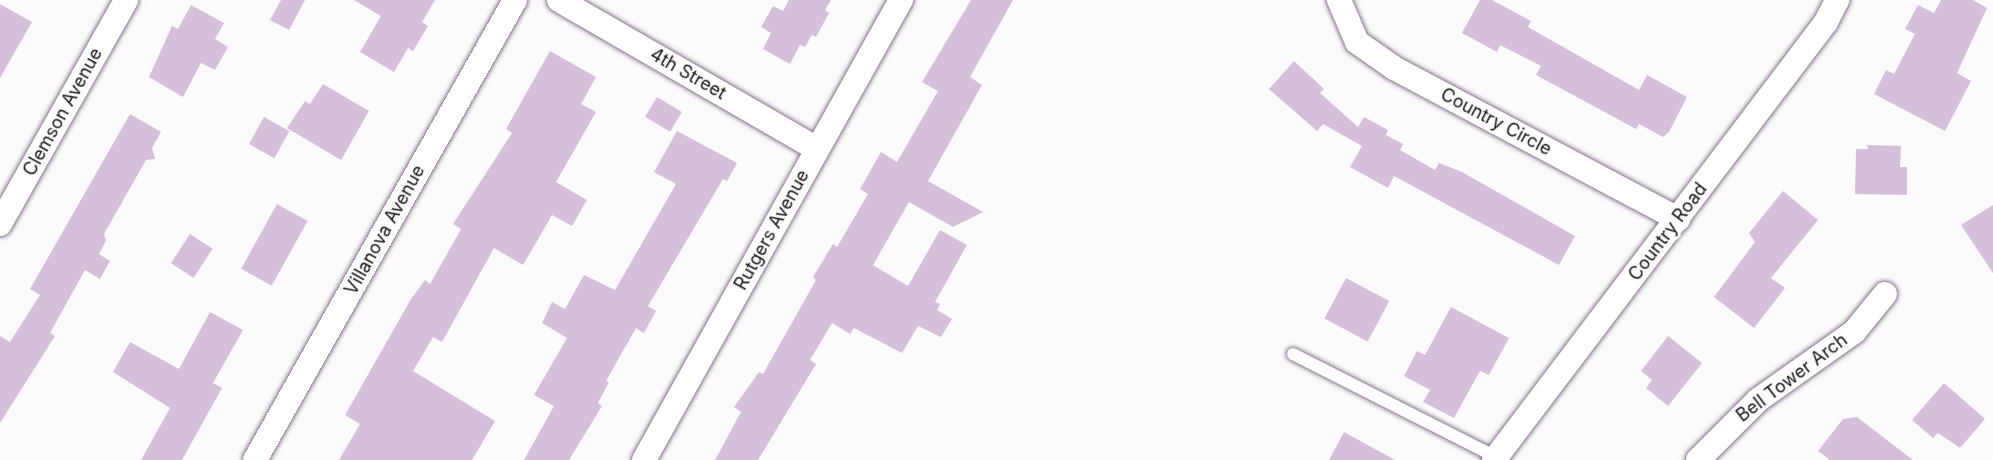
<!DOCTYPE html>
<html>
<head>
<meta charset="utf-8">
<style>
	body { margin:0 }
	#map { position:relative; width:1993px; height:460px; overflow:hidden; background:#fbfbfb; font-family:Inter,sans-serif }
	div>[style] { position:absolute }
	.building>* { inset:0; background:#d6bfda; transform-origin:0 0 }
	.roads { filter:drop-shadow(0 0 2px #87738c) drop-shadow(0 0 2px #87738c) }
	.service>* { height:12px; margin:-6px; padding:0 6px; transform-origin:6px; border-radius:6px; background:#fff }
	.minor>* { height:24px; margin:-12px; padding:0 12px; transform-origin:12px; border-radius:12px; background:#fff }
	span { translate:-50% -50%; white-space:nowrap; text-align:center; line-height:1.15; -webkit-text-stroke:5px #fbfbfb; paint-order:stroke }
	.street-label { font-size:18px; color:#1b141d }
</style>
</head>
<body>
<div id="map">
	<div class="building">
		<div style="clip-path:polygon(281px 0,305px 0,289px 30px,270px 20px)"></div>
		<div style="clip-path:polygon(354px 0,435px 0,422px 22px,428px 26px,413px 51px,408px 48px,394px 72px,360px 52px,381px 16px)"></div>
		<div style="clip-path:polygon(789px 0,831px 0,825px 10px,829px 13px,816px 37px,812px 35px,805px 47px,800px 45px,790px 64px,763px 49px,771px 33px,761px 27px,773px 6px,783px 11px)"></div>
		<div style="clip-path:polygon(971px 0,1013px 0,970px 77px,982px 85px,928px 181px,983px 212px,953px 227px,909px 202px,873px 265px,908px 286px,940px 230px,967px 245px,935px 302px,940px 304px,937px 310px,952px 319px,941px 337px,918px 326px,902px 353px,854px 328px,850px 334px,832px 323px,810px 360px,816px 364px,758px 460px,715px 460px,741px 412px,734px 407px,759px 372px,763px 374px,816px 280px,813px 277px,833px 244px,837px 247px,868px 194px,860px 189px,881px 152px,897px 162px,938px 91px,922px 82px)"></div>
		<div style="clip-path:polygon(1480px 0,1492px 0,1531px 21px,1528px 27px,1639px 90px,1647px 75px,1687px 97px,1669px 132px,1663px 137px,1639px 124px,1636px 129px,1536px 75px,1541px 66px,1500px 45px,1497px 52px,1462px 33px)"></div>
		<div style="clip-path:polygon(1941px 0,1973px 0,1987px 8px,1957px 73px,1971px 81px,1945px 131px,1874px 94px,1886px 70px,1894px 74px,1915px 34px,1905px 29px,1918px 5px,1934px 13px)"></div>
		<div style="clip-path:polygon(0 4px,32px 22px,0 78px)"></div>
		<div style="clip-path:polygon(191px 5px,224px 23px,215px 39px,228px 47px,215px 70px,201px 63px,183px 97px,149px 77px,172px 26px,178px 29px)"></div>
		<div style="clip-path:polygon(550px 51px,596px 77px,581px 104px,596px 112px,556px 182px,587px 200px,572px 226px,552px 215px,523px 265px,494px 248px,442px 342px,433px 337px,413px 371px,495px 421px,472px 460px,339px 460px,360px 424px,345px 415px,411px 299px,425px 280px,430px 284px,461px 229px,453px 224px,512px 133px,506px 129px)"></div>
		<div style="clip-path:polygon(1294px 61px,1324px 89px,1320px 93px,1358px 127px,1364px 117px,1388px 130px,1386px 135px,1403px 144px,1400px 150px,1435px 170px,1439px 163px,1462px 172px,1575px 236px,1559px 265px,1394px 176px,1388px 188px,1350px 167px,1362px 146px,1323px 124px,1317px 131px,1269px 89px)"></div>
		<div style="clip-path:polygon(323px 84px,369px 111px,341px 160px,287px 128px,305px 101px,310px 104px)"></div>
		<div style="left:657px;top:97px;width:29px;height:23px;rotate:31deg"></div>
		<div style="clip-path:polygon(130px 114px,161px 132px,152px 148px,155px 159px,146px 160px,104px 234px,106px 241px,99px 254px,110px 261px,100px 279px,85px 270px,50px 333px,55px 336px,0 423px,0 336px,10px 342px,40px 295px,30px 289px)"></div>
		<div style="left:264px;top:117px;width:29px;height:31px;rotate:29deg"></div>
		<div style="clip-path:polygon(677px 131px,737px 163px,727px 181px,723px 179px,648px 306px,656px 311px,644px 333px,636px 328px,606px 381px,609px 382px,598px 403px,602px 406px,569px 460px,524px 460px,554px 406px,534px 395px,567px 338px,542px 323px,552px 302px,565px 309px,584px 275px,615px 290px,676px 184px,654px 172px)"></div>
		<div style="clip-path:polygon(1867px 145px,1901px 146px,1900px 167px,1907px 167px,1907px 195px,1855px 194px,1856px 149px,1868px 149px)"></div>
		<div style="clip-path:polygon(1783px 191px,1818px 220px,1771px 278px,1785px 288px,1754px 328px,1714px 297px,1755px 242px,1749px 233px)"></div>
		<div style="left:277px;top:204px;width:35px;height:74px;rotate:29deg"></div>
		<div style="clip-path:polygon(1993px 205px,1993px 273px,1961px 225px)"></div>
		<div style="left:190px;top:234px;width:27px;height:35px;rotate:33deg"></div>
		<div style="left:1346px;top:278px;width:49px;height:46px;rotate:28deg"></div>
		<div style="clip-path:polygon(1451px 307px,1509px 338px,1489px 375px,1480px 371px,1454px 418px,1423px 402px,1430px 390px,1404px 376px,1417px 351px,1425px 355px)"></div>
		<div style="clip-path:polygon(210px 312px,243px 330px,213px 383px,222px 388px,182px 460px,141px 460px,170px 408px,113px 372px,130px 342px,179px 369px)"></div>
		<div style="clip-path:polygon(1668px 336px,1702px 363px,1668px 406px,1646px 388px,1652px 380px,1641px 371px)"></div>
		<div style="clip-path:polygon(1944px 383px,1985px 419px,1960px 448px,1938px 433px,1933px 438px,1912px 420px)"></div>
		<div style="clip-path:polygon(1857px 417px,1913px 460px,1830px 460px,1818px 451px,1843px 419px)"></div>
		<div style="clip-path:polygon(1344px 432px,1395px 460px,1329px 460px)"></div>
	</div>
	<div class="roads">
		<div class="service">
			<div style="left:1293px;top:354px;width:228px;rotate:26.9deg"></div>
		</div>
		<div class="minor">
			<div style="left:559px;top:0;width:298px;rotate:30deg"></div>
			<div style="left:1339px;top:0;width:46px;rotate:66.8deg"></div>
			<div style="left:1357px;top:42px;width:45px;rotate:35.1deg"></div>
			<div style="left:1394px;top:68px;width:322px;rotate:28deg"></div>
			<div style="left:0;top:224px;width:257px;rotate:-60.6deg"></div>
			<div style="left:255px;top:460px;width:528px;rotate:-60.52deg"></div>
			<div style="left:644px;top:460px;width:527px;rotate:-60.81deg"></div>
			<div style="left:1494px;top:460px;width:550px;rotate:-52.84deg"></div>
			<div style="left:1826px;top:22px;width:25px;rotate:-63deg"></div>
			<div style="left:1698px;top:460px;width:85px;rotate:-45deg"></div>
			<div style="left:1758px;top:400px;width:118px;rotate:-35.3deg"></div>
			<div style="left:1854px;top:332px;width:49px;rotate:-50.8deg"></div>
		</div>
	</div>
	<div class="street-label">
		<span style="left:688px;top:74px;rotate:30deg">4th Street</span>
		<span style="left:63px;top:112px;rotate:-61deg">Clemson Avenue</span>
		<span style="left:1496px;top:122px;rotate:28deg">Country Circle</span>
		<span style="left:385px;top:230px;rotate:-61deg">Villanova Avenue</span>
		<span style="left:772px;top:230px;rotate:-61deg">Rutgers Avenue</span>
		<span style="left:1668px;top:232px;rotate:-53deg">Country Road</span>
		<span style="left:1792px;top:378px;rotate:-37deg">Bell Tower Arch</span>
	</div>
</div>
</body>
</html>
